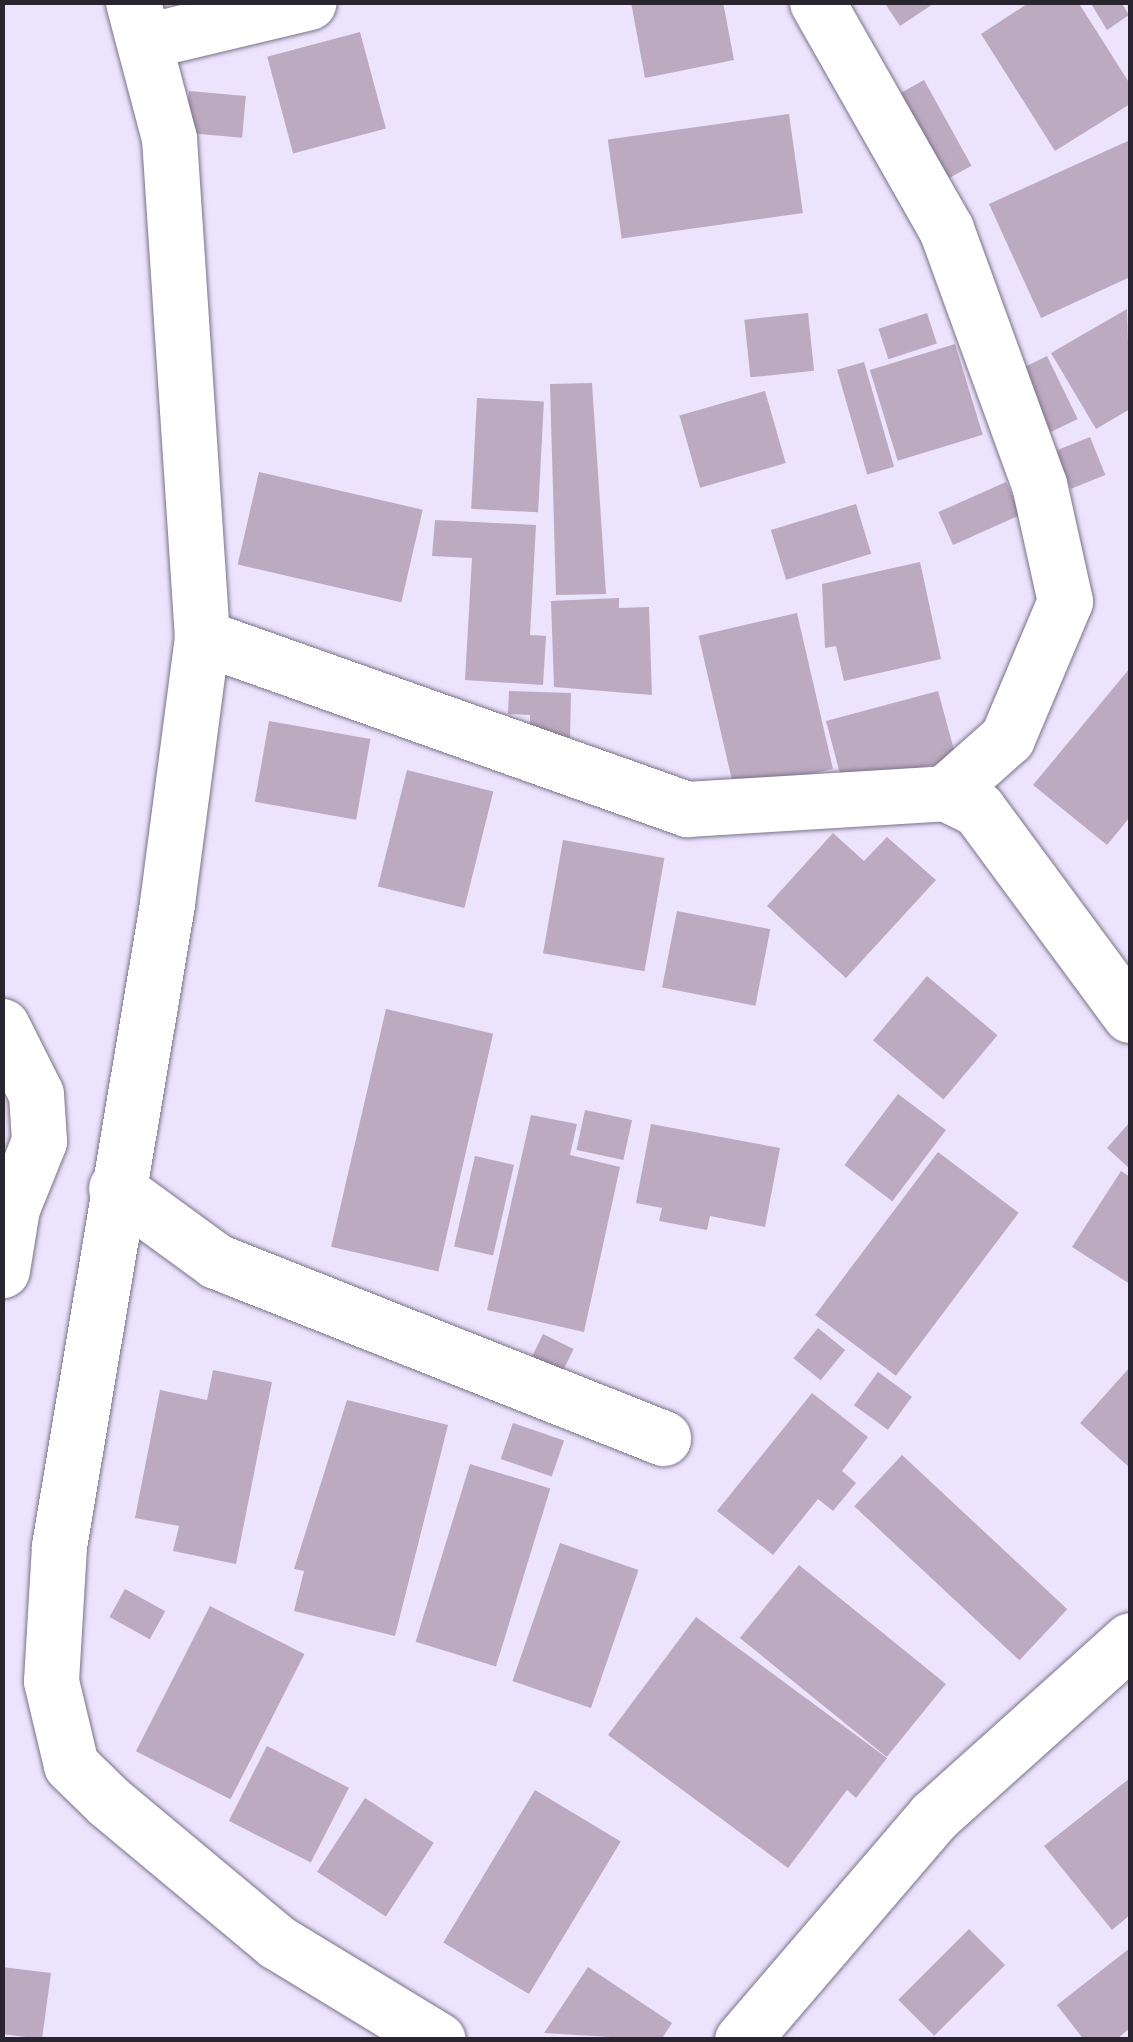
<!DOCTYPE html>
<html>
<head>
<meta charset="utf-8">
<style>
	body { margin:0 }
	#map { position:relative; width:1133px; height:2042px; overflow:hidden; background:#ece3fd; font-family:"PT Sans",sans-serif }
	div>[style] { position:absolute }
	.building>* { inset:0; background:#bcaac0; transform-origin:0 0 }
	.roads { filter:drop-shadow(0 0 2px #7a7289) drop-shadow(0 0 2px #7a7289) }
	.minor>* { height:55px; margin:-27.5px; padding:0 27.5px; transform-origin:27.5px; border-radius:27.5px; background:#fff }
	span { translate:-50% -50%; white-space:nowrap; text-align:center; line-height:1.15; -webkit-text-stroke:8px #fff; paint-order:stroke }
	.frame { position:absolute; inset:0; border:5px solid #28252e; pointer-events:none }
</style>
</head>
<body>
<div id="map">
	<div class="building">
		<div style="clip-path:polygon(631px 2px,723px 2px,734px 60px,645px 78px)"></div>
		<div style="clip-path:polygon(884px 2px,936px 2px,900px 26px)"></div>
		<div style="clip-path:polygon(1030px 2px,1078px 2px,1130px 84px,1130px 104px,1055px 151px,981px 34px)"></div>
		<div style="clip-path:polygon(1090px 2px,1121px 2px,1129px 15px,1107px 30px)"></div>
		<div style="left:360px;top:32px;width:100px;height:96px;rotate:75deg"></div>
		<div style="left:924px;top:80px;width:98px;height:39px;rotate:61deg"></div>
		<div style="left:189px;top:91px;width:57px;height:42px;rotate:5deg"></div>
		<div style="left:789px;top:114px;width:100px;height:183px;rotate:82deg"></div>
		<div style="clip-path:polygon(1130px 140px,1130px 277px,1041px 318px,989px 204px)"></div>
		<div style="clip-path:polygon(1127px 309px,1130px 409px,1096px 429px,1051px 353px)"></div>
		<div style="left:808px;top:313px;width:58px;height:64px;rotate:84deg"></div>
		<div style="left:927px;top:313px;width:32px;height:51px;rotate:72deg"></div>
		<div style="left:955px;top:344px;width:95px;height:89px;rotate:73deg"></div>
		<div style="left:1047px;top:356px;width:70px;height:30px;rotate:64deg"></div>
		<div style="left:864px;top:362px;width:109px;height:28px;rotate:74deg"></div>
		<div style="clip-path:polygon(592px 383px,606px 594px,556px 595px,550px 384px)"></div>
		<div style="left:765px;top:391px;width:75px;height:89px;rotate:74deg"></div>
		<div style="left:477px;top:398px;width:67px;height:111px;rotate:3deg"></div>
		<div style="left:1090px;top:437px;width:41px;height:37px;rotate:68deg"></div>
		<div style="left:259px;top:472px;width:168px;height:95px;rotate:13deg"></div>
		<div style="left:1006px;top:482px;width:36px;height:74px;rotate:66deg"></div>
		<div style="left:856px;top:504px;width:52px;height:89px;rotate:73deg"></div>
		<div style="clip-path:polygon(435px 520px,536px 525px,530px 635px,546px 636px,543px 685px,465px 680px,472px 558px,432px 556px)"></div>
		<div style="clip-path:polygon(920px 562px,941px 659px,844px 681px,836px 646px,825px 648px,822px 584px)"></div>
		<div style="clip-path:polygon(619px 598px,619px 608px,649px 607px,652px 695px,554px 687px,551px 601px)"></div>
		<div style="left:797px;top:613px;width:160px;height:101px;rotate:77deg"></div>
		<div style="clip-path:polygon(1130px 668px,1130px 817px,1107px 845px,1033px 785px)"></div>
		<div style="clip-path:polygon(509px 691px,571px 693px,570px 740px,530px 738px,530px 715px,508px 714px)"></div>
		<div style="clip-path:polygon(938px 691px,957px 761px,842px 781px,826px 721px)"></div>
		<div style="left:269px;top:721px;width:103px;height:82px;rotate:10deg"></div>
		<div style="left:407px;top:770px;width:89px;height:120px;rotate:14deg"></div>
		<div style="clip-path:polygon(833px 833px,864px 861px,887px 837px,936px 880px,846px 978px,767px 906px)"></div>
		<div style="left:563px;top:840px;width:103px;height:115px;rotate:10deg"></div>
		<div style="left:677px;top:911px;width:95px;height:78px;rotate:11deg"></div>
		<div style="left:927px;top:976px;width:92px;height:84px;rotate:40deg"></div>
		<div style="left:386px;top:1009px;width:110px;height:244px;rotate:13deg"></div>
		<div style="left:898px;top:1094px;width:60px;height:89px;rotate:37deg"></div>
		<div style="left:585px;top:1110px;width:48px;height:41px;rotate:12deg"></div>
		<div style="clip-path:polygon(531px 1115px,577px 1124px,570px 1155px,620px 1167px,584px 1332px,487px 1310px)"></div>
		<div style="clip-path:polygon(1130px 1122px,1130px 1169px,1107px 1148px)"></div>
		<div style="clip-path:polygon(651px 1124px,780px 1148px,765px 1227px,710px 1216px,707px 1230px,659px 1221px,662px 1208px,636px 1203px)"></div>
		<div style="left:938px;top:1152px;width:101px;height:204px;rotate:37deg"></div>
		<div style="left:475px;top:1156px;width:40px;height:93px;rotate:13deg"></div>
		<div style="clip-path:polygon(1121px 1171px,1130px 1177px,1130px 1284px,1072px 1247px)"></div>
		<div style="left:818px;top:1328px;width:35px;height:39px;rotate:39deg"></div>
		<div style="left:543px;top:1334px;width:34px;height:37px;rotate:26deg"></div>
		<div style="clip-path:polygon(1130px 1367px,1130px 1468px,1080px 1423px)"></div>
		<div style="clip-path:polygon(213px 1370px,272px 1382px,236px 1564px,173px 1551px,179px 1526px,135px 1518px,160px 1390px,207px 1400px)"></div>
		<div style="left:878px;top:1372px;width:42px;height:41px;rotate:36deg"></div>
		<div style="clip-path:polygon(812px 1393px,868px 1437px,842px 1471px,856px 1483px,833px 1511px,818px 1499px,773px 1555px,717px 1511px)"></div>
		<div style="clip-path:polygon(347px 1400px,448px 1425px,395px 1636px,294px 1611px,304px 1571px,294px 1569px)"></div>
		<div style="left:513px;top:1423px;width:54px;height:38px;rotate:19deg"></div>
		<div style="left:902px;top:1455px;width:226px;height:70px;rotate:43deg"></div>
		<div style="left:470px;top:1464px;width:84px;height:186px;rotate:17deg"></div>
		<div style="left:560px;top:1543px;width:83px;height:146px;rotate:19deg"></div>
		<div style="left:799px;top:1565px;width:189px;height:94px;rotate:39deg"></div>
		<div style="left:125px;top:1589px;width:46px;height:32px;rotate:29deg"></div>
		<div style="left:210px;top:1606px;width:106px;height:163px;rotate:27deg"></div>
		<div style="clip-path:polygon(696px 1617px,887px 1758px,856px 1798px,847px 1790px,788px 1868px,608px 1735px)"></div>
		<div style="left:267px;top:1746px;width:92px;height:84px;rotate:27deg"></div>
		<div style="clip-path:polygon(1130px 1778px,1130px 1915px,1112px 1930px,1044px 1846px)"></div>
		<div style="left:535px;top:1790px;width:100px;height:178px;rotate:31deg"></div>
		<div style="left:365px;top:1798px;width:82px;height:88px;rotate:33deg"></div>
		<div style="left:969px;top:1929px;width:51px;height:100px;rotate:45deg"></div>
		<div style="clip-path:polygon(1130px 1948px,1130px 2028px,1116px 2040px,1084px 2040px,1057px 2005px)"></div>
		<div style="clip-path:polygon(2px 1967px,51px 1973px,42px 2039px,2px 2034px)"></div>
		<div style="clip-path:polygon(588px 1967px,672px 2023px,661px 2040px,544px 2033px)"></div>
	</div>
	<div class="roads">
		<div class="minor">
			<div style="left:133px;top:2px;width:141px;rotate:75.2deg"></div>
			<div style="left:169px;top:138px;width:500px;rotate:86.22deg"></div>
			<div style="left:202px;top:637px;width:269px;rotate:97.5deg"></div>
			<div style="left:167px;top:904px;width:651px;rotate:99.55deg"></div>
			<div style="left:59px;top:1546px;width:135px;rotate:93.4deg"></div>
			<div style="left:51px;top:1681px;width:86px;rotate:76.6deg"></div>
			<div style="left:71px;top:1765px;width:53px;rotate:44.2deg"></div>
			<div style="left:109px;top:1802px;width:219px;rotate:39.8deg"></div>
			<div style="left:277px;top:1942px;width:188px;rotate:31.3deg"></div>
			<div style="left:817px;top:2px;width:261px;rotate:60.4deg"></div>
			<div style="left:946px;top:229px;width:271px;rotate:70deg"></div>
			<div style="left:1039px;top:484px;width:120px;rotate:77.5deg"></div>
			<div style="left:1065px;top:601px;width:149px;rotate:112.9deg"></div>
			<div style="left:1007px;top:738px;width:83px;rotate:138.4deg"></div>
			<div style="left:150px;top:40px;width:163px;rotate:-13.4deg"></div>
			<div style="left:202px;top:637px;width:515px;rotate:19.53deg"></div>
			<div style="left:687px;top:809px;width:258px;rotate:-3.5deg"></div>
			<div style="left:945px;top:793px;width:37px;rotate:26deg"></div>
			<div style="left:978px;top:809px;width:256px;rotate:53.6deg"></div>
			<div style="left:2px;top:1026px;width:76px;rotate:63.4deg"></div>
			<div style="left:36px;top:1094px;width:47px;rotate:86.3deg"></div>
			<div style="left:39px;top:1141px;width:72px;rotate:111.9deg"></div>
			<div style="left:12px;top:1208px;width:63px;rotate:99.2deg"></div>
			<div style="left:116px;top:1188px;width:124px;rotate:36.1deg"></div>
			<div style="left:216px;top:1261px;width:481px;rotate:21.6deg"></div>
			<div style="left:742px;top:2040px;width:295px;rotate:-49.4deg"></div>
			<div style="left:934px;top:1816px;width:263px;rotate:-41.9deg"></div>
		</div>
	</div>
	<div class="frame"></div>
</div>
</body>
</html>
